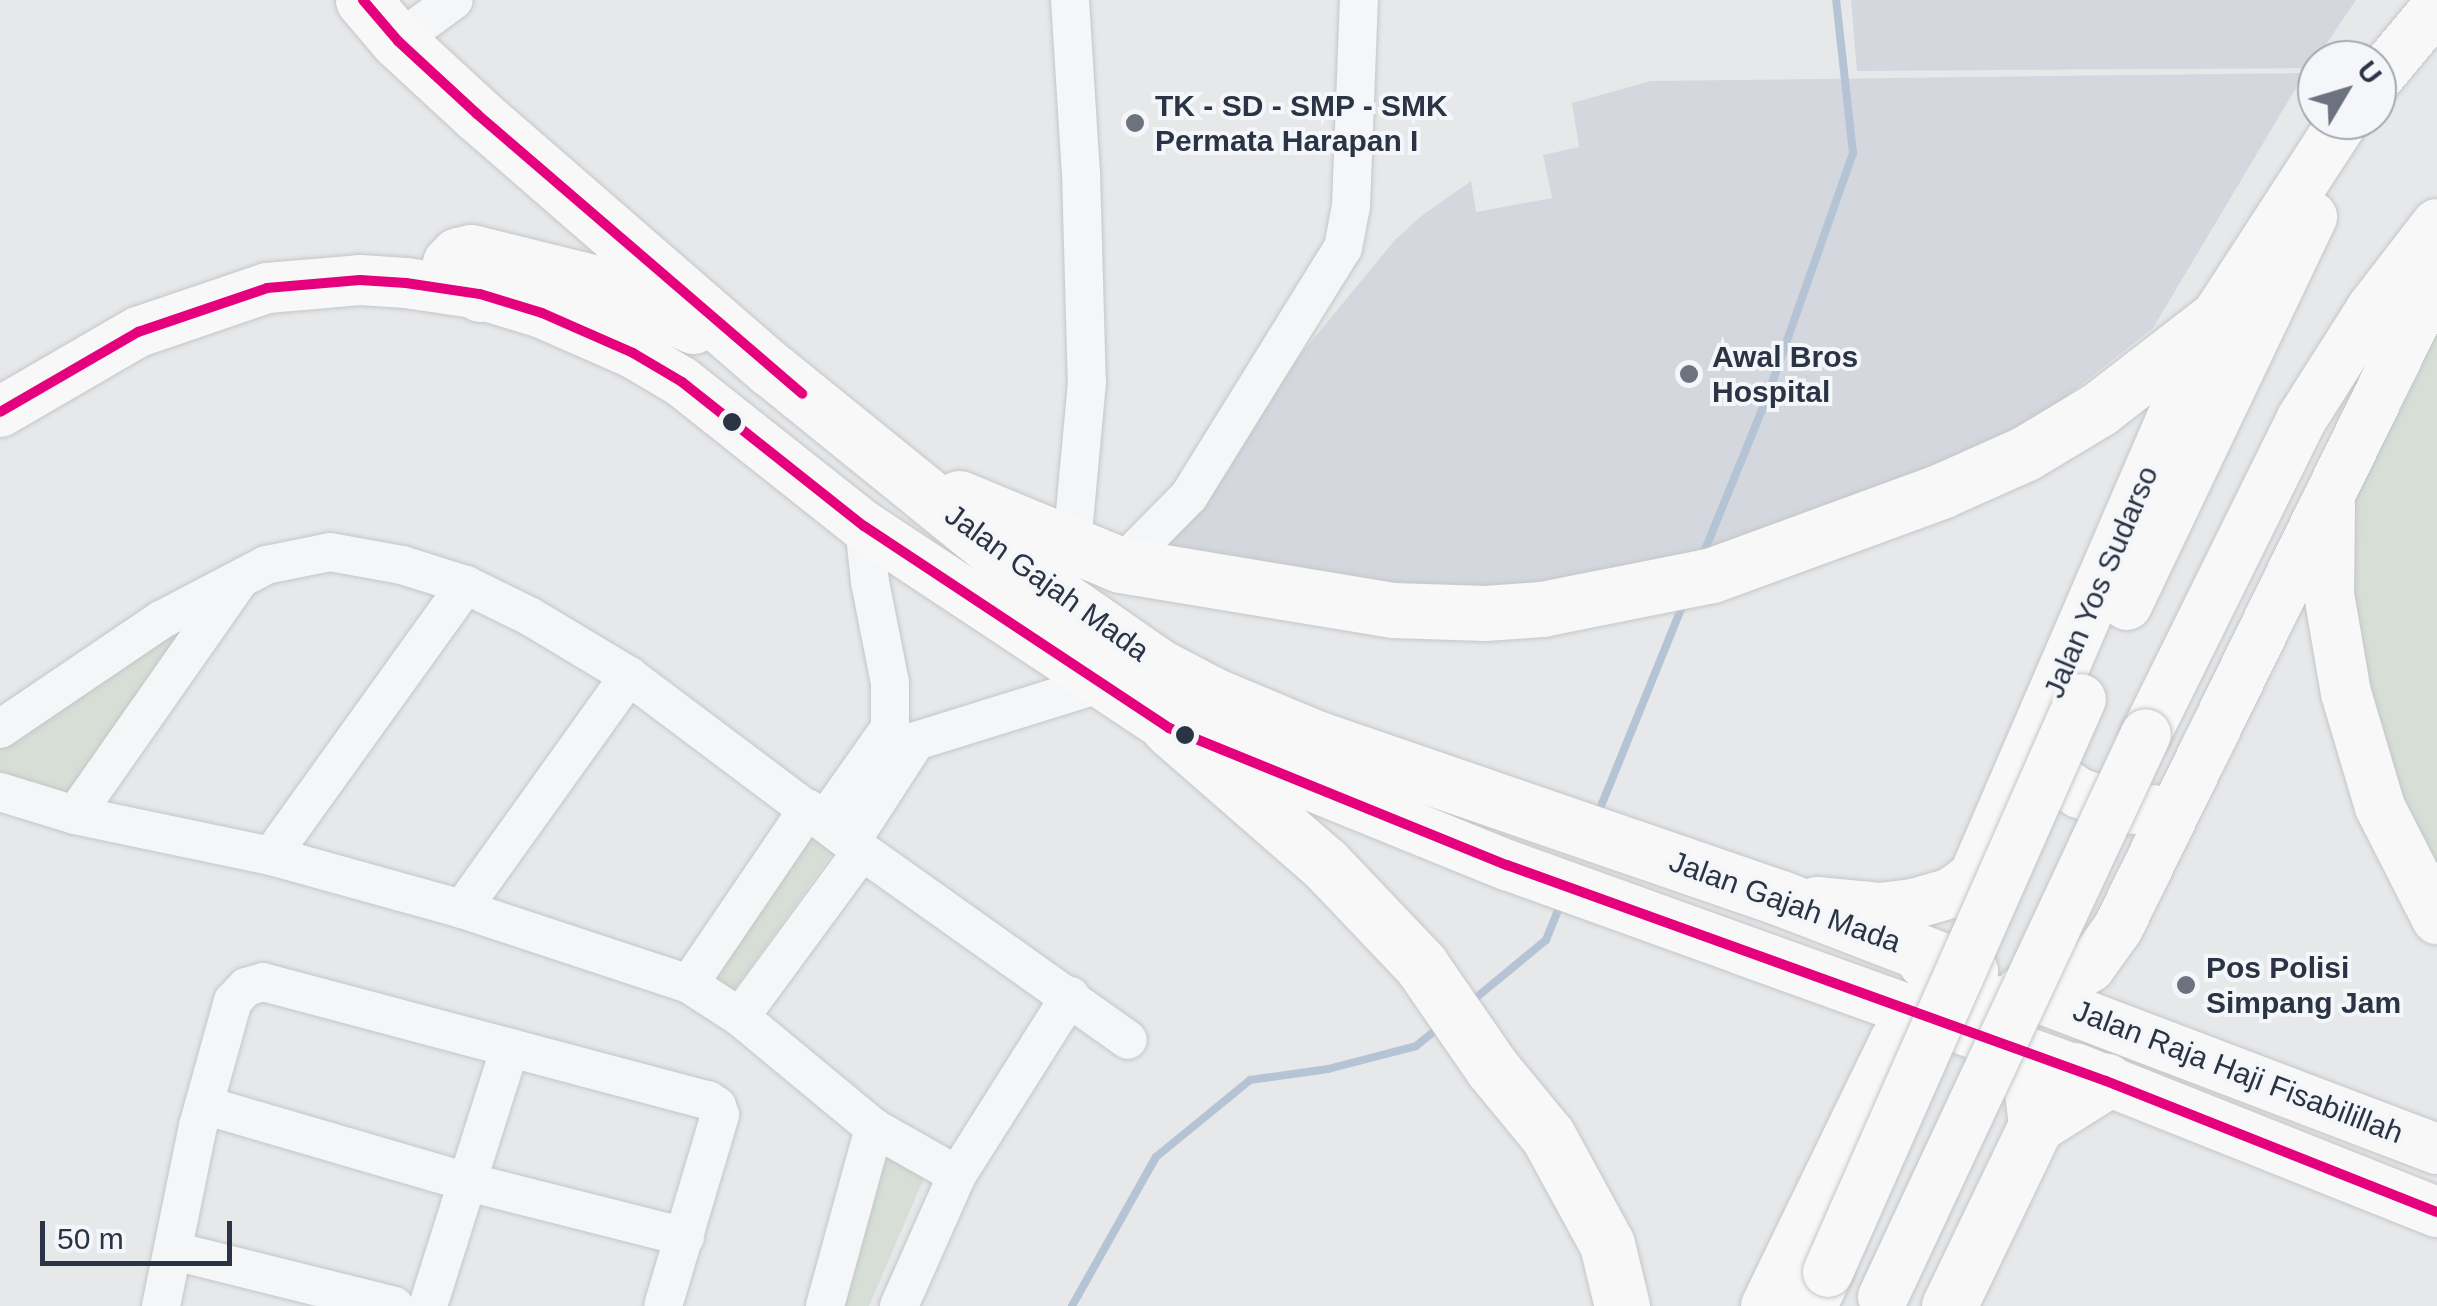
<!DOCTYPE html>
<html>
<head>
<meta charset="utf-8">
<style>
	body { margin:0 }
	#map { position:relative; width:2437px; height:1306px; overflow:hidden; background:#e6e8ea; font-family:Helvetica,sans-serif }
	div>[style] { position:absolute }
	.built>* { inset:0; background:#d4d7dd }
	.green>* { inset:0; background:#d6ded6 }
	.stream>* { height:8px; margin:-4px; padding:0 4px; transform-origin:4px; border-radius:4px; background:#b4c4d5 }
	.roads { filter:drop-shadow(0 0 2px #c4c6c8) drop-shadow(0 0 2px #c4c6c8) }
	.minor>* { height:38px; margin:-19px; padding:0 19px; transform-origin:19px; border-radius:19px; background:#f5f6f7 }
	.major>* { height:50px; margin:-25px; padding:0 25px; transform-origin:25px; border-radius:25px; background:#f8f8f8 }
	.highway>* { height:55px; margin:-27.5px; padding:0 27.5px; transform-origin:27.5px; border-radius:27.5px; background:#f8f8f8 }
	.bridges { filter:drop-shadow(0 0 2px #c2c5c8) drop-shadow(0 0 2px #c2c5c8) }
	.major-bridge>* { height:50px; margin:-25px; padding:0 25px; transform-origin:25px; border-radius:25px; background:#f8f8f8 }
	.bus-1>* { height:10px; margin:-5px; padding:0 5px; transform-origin:5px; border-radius:5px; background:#e5007d }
	.dots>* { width:28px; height:28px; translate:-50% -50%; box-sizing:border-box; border:5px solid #f4f6f9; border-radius:50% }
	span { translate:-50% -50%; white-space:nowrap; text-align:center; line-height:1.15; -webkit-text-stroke:8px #f4f6f9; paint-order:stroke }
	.poi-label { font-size:30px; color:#2b3445; font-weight:700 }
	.left { translate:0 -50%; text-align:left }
	.street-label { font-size:30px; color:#2b3445 }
	.north { position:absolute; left:2297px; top:40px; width:100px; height:100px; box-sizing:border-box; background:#f4f6f9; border:2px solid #a4a8b1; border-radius:50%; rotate:52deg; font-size:28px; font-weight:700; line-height:40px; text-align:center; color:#2b3445 }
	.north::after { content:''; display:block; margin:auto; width:35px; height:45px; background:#6c737f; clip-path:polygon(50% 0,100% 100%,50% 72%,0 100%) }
	.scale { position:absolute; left:40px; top:1221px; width:192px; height:45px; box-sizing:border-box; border:5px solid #2b3445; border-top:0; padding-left:12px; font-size:30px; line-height:35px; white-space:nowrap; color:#2b3445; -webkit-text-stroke:8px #f4f6f9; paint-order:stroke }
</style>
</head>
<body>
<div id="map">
	<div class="built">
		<div style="clip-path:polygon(1851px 0,2356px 0,2310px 68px,1857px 71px)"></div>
		<div style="clip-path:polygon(2305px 73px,2153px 328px,2035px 421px,1908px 487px,1627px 584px,1445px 595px,1145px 544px,1394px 241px,1420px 217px,1471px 181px,1476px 212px,1552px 198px,1543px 155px,1579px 147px,1572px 103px,1651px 81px)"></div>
	</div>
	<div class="green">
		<div style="clip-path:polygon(2437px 238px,2437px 922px,2409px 865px,2352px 618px,2342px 496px)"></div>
		<div style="clip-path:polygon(201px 614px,73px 797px,0 779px,0 739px)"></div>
		<div style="clip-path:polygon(795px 811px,839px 844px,732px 993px,687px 973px)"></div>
		<div style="clip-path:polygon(872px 1141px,927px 1171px,869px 1306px,826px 1306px)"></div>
	</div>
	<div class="stream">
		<div style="left:1702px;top:557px;width:166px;rotate:-67.8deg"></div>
		<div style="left:1765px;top:403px;width:265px;rotate:-70.6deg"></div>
		<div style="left:1853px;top:153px;width:154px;rotate:-96.3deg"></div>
		<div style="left:1597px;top:816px;width:231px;rotate:-67.9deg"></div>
		<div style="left:1472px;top:1001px;width:96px;rotate:-39.5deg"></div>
		<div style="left:1546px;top:940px;width:40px;rotate:-68deg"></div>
		<div style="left:1072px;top:1306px;width:171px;rotate:-60.6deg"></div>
		<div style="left:1156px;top:1157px;width:122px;rotate:-39.3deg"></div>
		<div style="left:1250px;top:1080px;width:79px;rotate:-8deg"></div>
		<div style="left:1328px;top:1069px;width:91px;rotate:-14.6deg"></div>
		<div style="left:1416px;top:1046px;width:32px;rotate:-39deg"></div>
	</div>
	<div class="roads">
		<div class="minor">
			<div style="left:1070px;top:0;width:173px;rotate:86.4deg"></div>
			<div style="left:1081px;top:173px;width:209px;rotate:88.4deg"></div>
			<div style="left:1087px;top:382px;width:164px;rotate:95.3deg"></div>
			<div style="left:398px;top:41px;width:69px;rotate:-36.2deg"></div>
			<div style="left:1121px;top:565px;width:97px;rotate:-45.4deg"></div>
			<div style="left:1189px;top:496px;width:292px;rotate:-58.2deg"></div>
			<div style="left:1343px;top:248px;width:43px;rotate:-79.2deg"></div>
			<div style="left:1351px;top:206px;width:206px;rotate:-87.8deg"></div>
			<div style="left:0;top:729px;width:194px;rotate:-34.1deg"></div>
			<div style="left:161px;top:620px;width:119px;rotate:-27.6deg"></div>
			<div style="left:266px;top:565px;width:65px;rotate:-11.5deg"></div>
			<div style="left:330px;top:552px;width:73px;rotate:10.2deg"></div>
			<div style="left:402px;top:565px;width:67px;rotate:17.4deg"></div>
			<div style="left:466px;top:585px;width:72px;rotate:26.2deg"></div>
			<div style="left:531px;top:617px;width:114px;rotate:31deg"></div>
			<div style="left:629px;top:676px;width:291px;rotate:36.9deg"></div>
			<div style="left:862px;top:851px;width:326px;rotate:35.4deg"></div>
			<div style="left:0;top:792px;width:78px;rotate:17deg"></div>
			<div style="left:75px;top:815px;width:200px;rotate:11.8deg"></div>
			<div style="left:271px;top:856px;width:198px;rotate:15.5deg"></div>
			<div style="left:462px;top:909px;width:239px;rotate:18.3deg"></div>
			<div style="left:689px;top:984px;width:61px;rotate:32.9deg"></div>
			<div style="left:740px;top:1017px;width:174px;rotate:39.6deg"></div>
			<div style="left:874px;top:1128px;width:95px;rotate:29.5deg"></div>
			<div style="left:75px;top:815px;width:288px;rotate:-55deg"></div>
			<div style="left:825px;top:820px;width:113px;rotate:-54.8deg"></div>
			<div style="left:890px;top:728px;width:45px;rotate:-90deg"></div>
			<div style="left:890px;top:683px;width:103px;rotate:-101.2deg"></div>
			<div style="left:870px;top:582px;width:56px;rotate:-96.1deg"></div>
			<div style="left:852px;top:840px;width:118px;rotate:-57.1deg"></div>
			<div style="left:916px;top:741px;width:192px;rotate:-17.3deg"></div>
			<div style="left:271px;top:856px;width:334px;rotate:-54.3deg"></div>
			<div style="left:462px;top:909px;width:287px;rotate:-54.4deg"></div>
			<div style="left:689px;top:984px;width:212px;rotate:-55.8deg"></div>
			<div style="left:740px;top:1017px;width:206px;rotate:-53.7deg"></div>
			<div style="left:204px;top:1105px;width:275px;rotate:16.3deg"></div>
			<div style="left:468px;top:1182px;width:224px;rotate:14.2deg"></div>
			<div style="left:174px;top:1251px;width:227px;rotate:14deg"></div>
			<div style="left:161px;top:1306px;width:184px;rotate:-78.4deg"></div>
			<div style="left:198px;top:1126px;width:130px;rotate:-74.4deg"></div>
			<div style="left:233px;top:1001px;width:19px;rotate:-47deg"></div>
			<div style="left:246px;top:987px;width:18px;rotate:-16deg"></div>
			<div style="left:263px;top:982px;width:460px;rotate:14.9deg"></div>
			<div style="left:708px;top:1100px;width:11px;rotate:34deg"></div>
			<div style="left:717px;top:1106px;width:9px;rotate:72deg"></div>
			<div style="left:720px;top:1115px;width:199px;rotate:106.6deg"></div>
			<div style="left:428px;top:1306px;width:271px;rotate:-72.4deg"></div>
			<div style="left:825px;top:1306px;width:185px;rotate:-74.6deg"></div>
			<div style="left:899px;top:1306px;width:143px;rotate:-66.1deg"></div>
			<div style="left:957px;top:1175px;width:212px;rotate:-57.7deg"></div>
		</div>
		<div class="major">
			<div style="left:2377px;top:79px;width:94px;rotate:-50.2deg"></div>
			<div style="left:0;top:412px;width:160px;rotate:-30.1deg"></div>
			<div style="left:138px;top:332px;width:136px;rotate:-18.8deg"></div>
			<div style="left:267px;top:288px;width:93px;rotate:-4.9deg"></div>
			<div style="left:360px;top:280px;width:46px;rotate:3.7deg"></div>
			<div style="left:406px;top:283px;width:75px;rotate:8.5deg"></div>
			<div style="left:480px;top:294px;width:65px;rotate:17deg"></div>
			<div style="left:542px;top:313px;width:99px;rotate:23.7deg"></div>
			<div style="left:633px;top:353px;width:57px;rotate:30.6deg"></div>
			<div style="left:682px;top:382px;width:232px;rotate:38.4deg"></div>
			<div style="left:864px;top:526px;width:366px;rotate:33.5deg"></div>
			<div style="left:1169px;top:728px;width:365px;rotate:22.1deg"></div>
			<div style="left:1507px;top:865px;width:637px;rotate:19.83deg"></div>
			<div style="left:2330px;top:504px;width:90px;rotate:90.6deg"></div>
			<div style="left:2329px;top:594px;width:100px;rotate:80.3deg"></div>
			<div style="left:2346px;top:693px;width:119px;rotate:73.4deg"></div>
			<div style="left:2380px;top:807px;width:126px;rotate:63deg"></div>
			<div style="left:2127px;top:605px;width:430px;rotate:-64.5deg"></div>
			<div style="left:2146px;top:734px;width:350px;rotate:-63.7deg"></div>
			<div style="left:2301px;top:420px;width:133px;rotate:-57.6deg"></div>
			<div style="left:2372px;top:308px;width:106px;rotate:-52.3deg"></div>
			<div style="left:2033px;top:742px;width:38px;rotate:60deg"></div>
			<div style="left:2052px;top:775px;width:32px;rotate:34deg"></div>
			<div style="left:2079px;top:793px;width:46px;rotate:19.2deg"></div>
			<div style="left:2122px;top:808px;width:32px;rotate:4deg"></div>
			<div style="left:1817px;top:902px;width:63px;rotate:5.4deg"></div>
			<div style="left:1880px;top:908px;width:33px;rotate:-7deg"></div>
			<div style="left:1913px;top:904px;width:40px;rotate:-16deg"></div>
			<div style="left:1951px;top:893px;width:29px;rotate:-36deg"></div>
			<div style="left:1974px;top:876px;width:606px;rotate:-66.65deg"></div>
			<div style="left:2214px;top:320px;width:239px;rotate:-57deg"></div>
			<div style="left:2021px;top:991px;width:445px;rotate:20.8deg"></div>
			<div style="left:1992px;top:1002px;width:46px;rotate:-6.2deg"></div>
			<div style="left:2038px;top:997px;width:22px;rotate:-27deg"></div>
			<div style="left:2058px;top:987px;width:38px;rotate:-32deg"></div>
			<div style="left:2090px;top:967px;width:48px;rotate:-54.3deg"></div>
			<div style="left:2118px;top:928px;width:726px;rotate:-63.93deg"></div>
			<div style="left:2075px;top:1068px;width:390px;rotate:21.7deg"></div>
			<div style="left:1812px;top:1306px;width:38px;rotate:-65deg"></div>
		</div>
		<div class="highway">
			<div style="left:363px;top:0;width:54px;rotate:49.5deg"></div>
			<div style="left:398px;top:41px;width:108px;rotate:42.7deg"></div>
			<div style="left:477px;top:114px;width:391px;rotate:41deg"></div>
			<div style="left:772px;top:370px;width:306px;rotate:39deg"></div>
			<div style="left:1010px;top:563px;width:180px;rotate:34.8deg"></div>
			<div style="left:1158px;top:666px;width:62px;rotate:27.8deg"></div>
			<div style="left:1213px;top:695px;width:112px;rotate:22.7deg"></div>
			<div style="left:1316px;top:738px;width:489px;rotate:19deg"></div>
			<div style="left:1778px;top:897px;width:206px;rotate:21.1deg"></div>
			<div style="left:480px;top:294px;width:35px;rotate:-145deg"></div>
			<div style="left:451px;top:274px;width:11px;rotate:-95deg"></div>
			<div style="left:450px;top:263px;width:11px;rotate:-45deg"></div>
			<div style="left:458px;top:255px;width:13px;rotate:-13deg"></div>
			<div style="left:471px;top:252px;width:133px;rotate:13.9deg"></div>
			<div style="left:600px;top:284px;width:102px;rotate:24.3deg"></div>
			<div style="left:959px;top:498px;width:175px;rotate:22.5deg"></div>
			<div style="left:1121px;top:565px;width:276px;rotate:9.4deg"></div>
			<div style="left:1393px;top:610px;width:92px;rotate:1.9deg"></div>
			<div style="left:1485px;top:613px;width:57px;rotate:-4deg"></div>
			<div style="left:1542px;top:609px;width:173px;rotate:-11.3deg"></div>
			<div style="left:1712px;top:575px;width:244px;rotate:-20.1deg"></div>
			<div style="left:1941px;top:491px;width:93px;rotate:-24.1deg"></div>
			<div style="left:2026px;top:453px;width:85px;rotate:-31.1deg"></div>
			<div style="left:2099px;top:409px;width:145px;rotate:-37.7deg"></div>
			<div style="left:1169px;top:728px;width:206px;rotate:41.1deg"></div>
			<div style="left:1324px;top:863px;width:141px;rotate:46.4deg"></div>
			<div style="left:1421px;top:965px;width:125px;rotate:55.4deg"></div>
			<div style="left:1492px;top:1068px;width:88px;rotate:50.5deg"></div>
			<div style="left:1548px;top:1136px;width:123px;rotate:61.4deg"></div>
			<div style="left:1607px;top:1244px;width:64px;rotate:76.4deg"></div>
			<div style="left:1298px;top:783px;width:48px;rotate:-68.2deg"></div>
			<div style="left:1925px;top:961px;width:68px;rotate:40.2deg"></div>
			<div style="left:1977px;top:1005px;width:59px;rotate:49.8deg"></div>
			<div style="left:2015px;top:1050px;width:38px;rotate:65deg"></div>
			<div style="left:2031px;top:1084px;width:41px;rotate:83deg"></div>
			<div style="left:1768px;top:1306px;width:293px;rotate:-64.1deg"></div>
			<div style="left:1896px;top:1042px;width:49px;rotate:-21.4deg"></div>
			<div style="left:1949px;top:1306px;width:201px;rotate:-64.3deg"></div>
			<div style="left:2036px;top:1125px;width:83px;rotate:-32.2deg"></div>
		</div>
	</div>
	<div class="bridges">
		<div class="major-bridge">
			<div style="left:1828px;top:1272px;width:626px;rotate:-66.18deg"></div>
			<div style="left:1883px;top:1297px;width:621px;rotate:-64.96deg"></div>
		</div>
	</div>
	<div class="bus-1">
		<div style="left:363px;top:0;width:54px;rotate:49.5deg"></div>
		<div style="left:398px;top:41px;width:108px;rotate:42.7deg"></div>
		<div style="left:477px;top:114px;width:429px;rotate:40.7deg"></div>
		<div style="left:0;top:412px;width:160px;rotate:-30.1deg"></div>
		<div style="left:138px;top:332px;width:136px;rotate:-18.8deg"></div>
		<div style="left:267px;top:288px;width:93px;rotate:-4.9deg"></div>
		<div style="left:360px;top:280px;width:46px;rotate:3.7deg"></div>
		<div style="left:406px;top:283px;width:75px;rotate:8.5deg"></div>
		<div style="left:480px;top:294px;width:65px;rotate:17deg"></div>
		<div style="left:542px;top:313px;width:99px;rotate:23.7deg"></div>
		<div style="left:633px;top:353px;width:57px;rotate:30.6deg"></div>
		<div style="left:682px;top:382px;width:232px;rotate:38.4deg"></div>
		<div style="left:864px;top:526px;width:366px;rotate:33.5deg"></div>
		<div style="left:1169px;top:728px;width:365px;rotate:22.1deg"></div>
		<div style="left:1507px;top:865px;width:637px;rotate:19.83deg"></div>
		<div style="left:2106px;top:1081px;width:356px;rotate:21.6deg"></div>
	</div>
	<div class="dots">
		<div style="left:1135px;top:123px;background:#6c737f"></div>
		<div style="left:1689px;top:374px;background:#6c737f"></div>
		<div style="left:732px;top:422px;background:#2b3445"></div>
		<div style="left:1185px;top:735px;background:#2b3445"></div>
		<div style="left:2186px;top:985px;background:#6c737f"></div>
	</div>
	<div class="poi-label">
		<span class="left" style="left:1155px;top:123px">TK - SD - SMP - SMK<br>Permata Harapan I</span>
		<span class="left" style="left:1712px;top:374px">Awal Bros<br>Hospital</span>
		<span class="left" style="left:2206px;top:985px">Pos Polisi<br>Simpang Jam</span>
	</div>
	<div class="street-label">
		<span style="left:2101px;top:582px;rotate:-67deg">Jalan Yos Sudarso</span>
		<span style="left:1047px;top:583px;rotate:36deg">Jalan Gajah Mada</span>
		<span style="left:1785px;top:902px;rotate:20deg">Jalan Gajah Mada</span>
		<span style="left:2238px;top:1072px;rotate:21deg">Jalan Raja Haji Fisabilillah</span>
	</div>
	<div class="north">U</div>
	<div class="scale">50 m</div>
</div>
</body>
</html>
